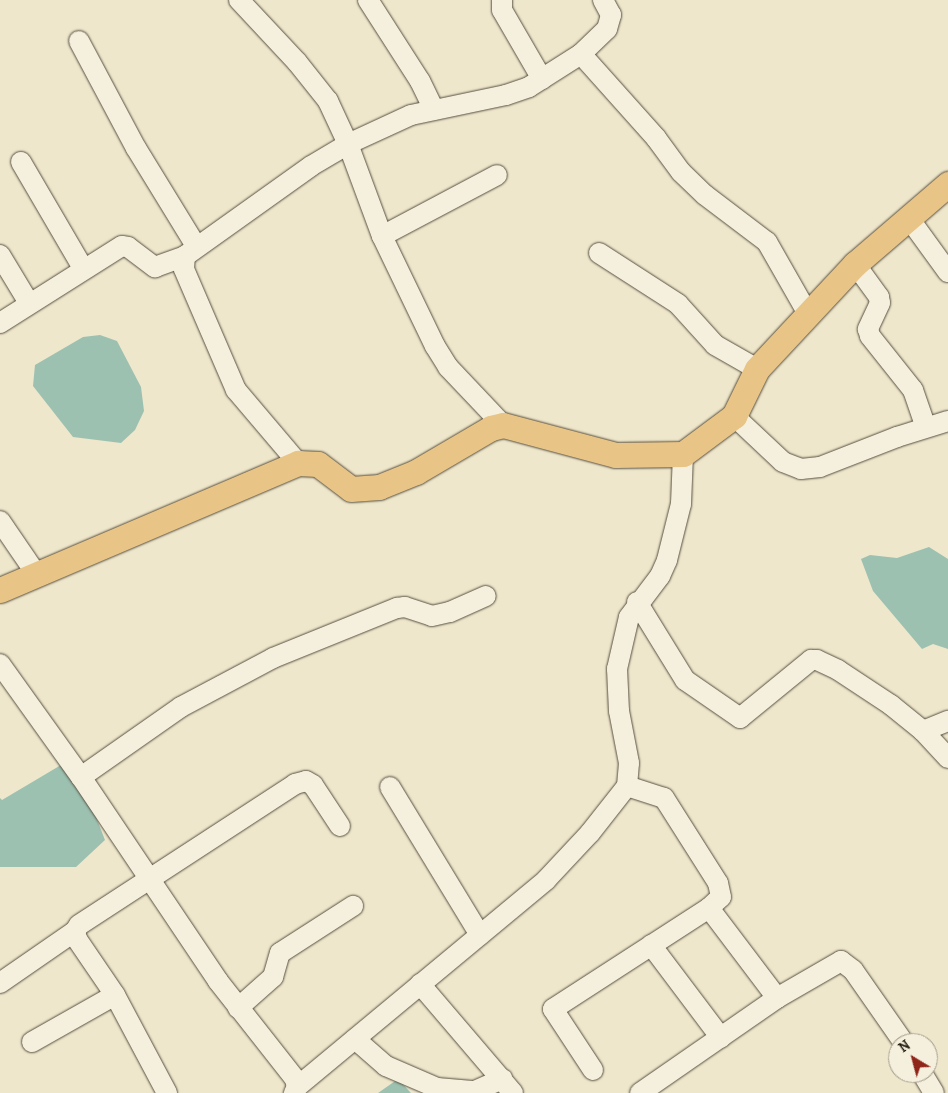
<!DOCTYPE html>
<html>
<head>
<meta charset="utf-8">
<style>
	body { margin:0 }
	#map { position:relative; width:948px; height:1093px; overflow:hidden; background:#efe7cb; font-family:Alegreya,serif }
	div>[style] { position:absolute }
	.water>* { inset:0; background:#9cc1b0 }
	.roads { filter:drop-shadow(0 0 1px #564f40) drop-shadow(0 0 1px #564f40) }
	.minor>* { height:20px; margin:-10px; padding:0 10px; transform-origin:10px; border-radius:10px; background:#f5efdd }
	.major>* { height:25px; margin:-12.5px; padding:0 12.5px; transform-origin:12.5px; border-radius:12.5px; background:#e8c486 }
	span { translate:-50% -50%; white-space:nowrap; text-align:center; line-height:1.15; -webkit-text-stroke:4.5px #f5efdd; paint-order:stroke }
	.north { position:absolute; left:888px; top:1033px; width:50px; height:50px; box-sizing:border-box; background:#f5efdd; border:1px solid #a19b8b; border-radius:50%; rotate:323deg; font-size:14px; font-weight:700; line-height:20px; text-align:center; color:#231c11 }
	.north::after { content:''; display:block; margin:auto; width:18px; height:22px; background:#8f2418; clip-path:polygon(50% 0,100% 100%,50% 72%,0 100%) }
</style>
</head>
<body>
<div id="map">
	<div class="water">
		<div style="clip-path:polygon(100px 335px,117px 341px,141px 387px,144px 411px,135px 430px,121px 443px,73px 437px,33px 386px,35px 365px,83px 337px)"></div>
		<div style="clip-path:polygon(929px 547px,948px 559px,948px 649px,933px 644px,922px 649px,873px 591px,861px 559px,870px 555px,897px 558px)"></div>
		<div style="clip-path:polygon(61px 765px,96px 817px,105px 840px,76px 867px,0 867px,0 798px,2px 800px)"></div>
		<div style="clip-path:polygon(398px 1079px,411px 1093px,378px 1093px)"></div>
	</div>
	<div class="roads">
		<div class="minor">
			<div style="left:239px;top:0;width:85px;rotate:46.9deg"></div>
			<div style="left:297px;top:62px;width:50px;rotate:51.5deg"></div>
			<div style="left:328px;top:101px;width:47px;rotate:65.1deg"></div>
			<div style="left:348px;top:144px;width:98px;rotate:69.7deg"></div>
			<div style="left:382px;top:236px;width:122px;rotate:64.3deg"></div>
			<div style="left:435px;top:346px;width:25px;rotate:58deg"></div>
			<div style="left:448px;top:367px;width:80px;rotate:46.5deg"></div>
			<div style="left:368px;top:0;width:96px;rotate:57.3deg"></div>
			<div style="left:420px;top:81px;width:32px;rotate:64deg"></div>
			<div style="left:502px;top:0;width:10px;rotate:90deg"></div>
			<div style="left:502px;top:10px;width:80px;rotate:59.9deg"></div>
			<div style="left:79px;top:41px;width:121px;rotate:62deg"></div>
			<div style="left:136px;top:148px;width:115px;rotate:58.5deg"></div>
			<div style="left:581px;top:54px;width:113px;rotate:48.2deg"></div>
			<div style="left:656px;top:138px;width:42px;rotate:53.7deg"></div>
			<div style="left:681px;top:172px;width:33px;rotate:44deg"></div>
			<div style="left:705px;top:195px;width:78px;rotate:37.2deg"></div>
			<div style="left:767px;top:242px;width:81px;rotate:60.3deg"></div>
			<div style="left:21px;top:162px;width:123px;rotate:59.7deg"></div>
			<div style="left:908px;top:217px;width:68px;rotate:54deg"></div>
			<div style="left:382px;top:236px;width:130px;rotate:-27.9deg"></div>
			<div style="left:599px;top:253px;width:94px;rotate:32.8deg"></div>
			<div style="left:678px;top:304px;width:55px;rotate:47.9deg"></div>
			<div style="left:715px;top:345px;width:48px;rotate:29.7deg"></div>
			<div style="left:0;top:255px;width:56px;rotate:58.9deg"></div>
			<div style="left:855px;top:264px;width:41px;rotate:54deg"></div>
			<div style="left:879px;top:297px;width:6px;rotate:81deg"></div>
			<div style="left:880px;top:303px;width:29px;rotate:115deg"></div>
			<div style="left:868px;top:329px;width:7px;rotate:74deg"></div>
			<div style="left:870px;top:336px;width:69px;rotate:51.5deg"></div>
			<div style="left:913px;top:390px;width:39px;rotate:71deg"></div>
			<div style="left:0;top:323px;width:144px;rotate:-32.3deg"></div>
			<div style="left:122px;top:246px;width:6px;rotate:9deg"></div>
			<div style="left:128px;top:247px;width:34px;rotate:37deg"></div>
			<div style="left:155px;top:267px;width:32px;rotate:-20deg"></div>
			<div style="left:734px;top:416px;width:67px;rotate:43.2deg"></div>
			<div style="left:783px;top:462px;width:19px;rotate:21deg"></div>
			<div style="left:801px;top:469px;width:19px;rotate:-6deg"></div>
			<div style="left:820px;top:467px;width:83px;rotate:-21.3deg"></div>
			<div style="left:897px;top:437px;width:53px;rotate:-17.4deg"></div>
			<div style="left:298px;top:463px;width:96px;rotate:-130.3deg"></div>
			<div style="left:236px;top:390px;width:132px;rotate:-113.3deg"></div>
			<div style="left:184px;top:269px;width:13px;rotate:-86deg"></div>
			<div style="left:185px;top:256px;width:155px;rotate:-35.5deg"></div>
			<div style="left:311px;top:166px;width:43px;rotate:-30.7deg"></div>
			<div style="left:348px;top:144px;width:69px;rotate:-24.7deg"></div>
			<div style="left:411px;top:115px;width:97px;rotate:-11.9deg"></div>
			<div style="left:506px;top:95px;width:24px;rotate:-19deg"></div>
			<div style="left:529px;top:87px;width:62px;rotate:-32.4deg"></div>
			<div style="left:581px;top:54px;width:36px;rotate:-44deg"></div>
			<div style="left:607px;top:29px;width:15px;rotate:-74deg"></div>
			<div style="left:611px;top:15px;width:17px;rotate:-118deg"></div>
			<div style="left:0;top:521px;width:65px;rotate:55.6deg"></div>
			<div style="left:637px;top:602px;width:92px;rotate:58.4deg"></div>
			<div style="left:685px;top:680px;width:67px;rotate:34.6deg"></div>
			<div style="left:740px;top:718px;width:92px;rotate:-39.2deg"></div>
			<div style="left:811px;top:660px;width:6px"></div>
			<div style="left:817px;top:660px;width:23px;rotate:25deg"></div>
			<div style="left:838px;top:670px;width:64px;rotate:33.4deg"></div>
			<div style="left:891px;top:705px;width:41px;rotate:39.1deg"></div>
			<div style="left:923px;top:731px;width:37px;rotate:47deg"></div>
			<div style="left:0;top:664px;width:139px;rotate:54.4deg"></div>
			<div style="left:81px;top:777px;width:246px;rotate:56.1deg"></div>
			<div style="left:218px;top:981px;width:125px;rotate:51.8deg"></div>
			<div style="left:295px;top:1079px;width:8px;rotate:76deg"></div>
			<div style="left:297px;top:1087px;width:7px;rotate:117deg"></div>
			<div style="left:923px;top:731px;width:27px;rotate:-22deg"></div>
			<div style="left:81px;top:777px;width:122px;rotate:-35deg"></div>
			<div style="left:181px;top:707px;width:104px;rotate:-28deg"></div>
			<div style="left:273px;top:658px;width:134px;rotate:-22deg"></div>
			<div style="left:397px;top:608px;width:8px;rotate:-7deg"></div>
			<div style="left:405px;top:607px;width:28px;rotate:18deg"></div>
			<div style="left:432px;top:616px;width:18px;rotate:-13deg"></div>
			<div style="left:450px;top:612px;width:39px;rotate:-24deg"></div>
			<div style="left:390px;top:787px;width:173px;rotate:58.7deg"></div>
			<div style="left:709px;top:908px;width:113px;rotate:52.9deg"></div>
			<div style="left:651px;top:945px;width:116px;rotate:53deg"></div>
			<div style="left:0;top:983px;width:91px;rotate:-34.7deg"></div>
			<div style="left:420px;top:984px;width:143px;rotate:49.5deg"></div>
			<div style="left:238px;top:1008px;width:47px;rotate:-41.5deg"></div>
			<div style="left:273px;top:977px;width:25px;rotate:-74deg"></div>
			<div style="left:280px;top:953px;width:87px;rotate:-32.8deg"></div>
			<div style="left:355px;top:1039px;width:41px;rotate:41.1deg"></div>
			<div style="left:386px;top:1066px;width:56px;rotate:23.3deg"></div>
			<div style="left:437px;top:1088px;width:38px;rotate:5deg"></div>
			<div style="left:475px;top:1091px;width:30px;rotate:-24deg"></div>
			<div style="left:32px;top:1042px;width:95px;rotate:-29.5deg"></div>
			<div style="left:593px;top:1070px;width:73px;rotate:-123.3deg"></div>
			<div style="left:553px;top:1009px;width:186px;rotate:-32.9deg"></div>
			<div style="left:709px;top:908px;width:16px;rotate:-43deg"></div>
			<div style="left:721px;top:897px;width:14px;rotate:-102deg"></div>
			<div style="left:718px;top:883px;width:101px;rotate:-122.4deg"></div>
			<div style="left:664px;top:798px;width:39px;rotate:-162deg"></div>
			<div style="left:922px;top:1073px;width:23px;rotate:59deg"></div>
			<div style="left:297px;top:1087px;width:324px;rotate:-39.7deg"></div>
			<div style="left:546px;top:880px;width:64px;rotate:-46.9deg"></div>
			<div style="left:590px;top:833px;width:60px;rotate:-51.8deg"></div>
			<div style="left:627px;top:786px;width:23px;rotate:-85deg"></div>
			<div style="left:629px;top:763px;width:53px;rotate:-100.9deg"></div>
			<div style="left:619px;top:711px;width:42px;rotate:-92.7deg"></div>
			<div style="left:617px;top:669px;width:53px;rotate:-77deg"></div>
			<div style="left:629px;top:617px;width:51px;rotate:-52.9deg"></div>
			<div style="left:660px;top:576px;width:17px;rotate:-66deg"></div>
			<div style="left:667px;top:560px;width:58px;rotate:-76deg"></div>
			<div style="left:681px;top:504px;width:50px;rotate:-87.7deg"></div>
			<div style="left:167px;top:1093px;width:111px;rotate:-118deg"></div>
			<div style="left:115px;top:995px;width:68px;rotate:-124.2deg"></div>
			<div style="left:77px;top:939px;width:8px;rotate:-104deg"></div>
			<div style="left:75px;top:931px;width:7px;rotate:-56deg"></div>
			<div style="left:79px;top:925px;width:258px;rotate:-33.1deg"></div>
			<div style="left:295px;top:784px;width:11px;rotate:-15deg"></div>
			<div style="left:306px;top:781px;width:8px;rotate:30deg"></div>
			<div style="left:313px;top:785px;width:49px;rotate:56.6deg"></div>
			<div style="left:640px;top:1093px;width:167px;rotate:-34.7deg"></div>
			<div style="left:777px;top:998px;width:74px;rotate:-30deg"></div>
			<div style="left:841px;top:961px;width:15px;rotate:37deg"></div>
			<div style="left:853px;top:970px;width:89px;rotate:55.1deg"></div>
		</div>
		<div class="major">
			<div style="left:0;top:590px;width:324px;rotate:-23.1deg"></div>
			<div style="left:298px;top:463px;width:20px;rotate:3deg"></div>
			<div style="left:318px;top:464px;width:41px;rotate:37.1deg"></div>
			<div style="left:351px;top:489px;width:28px;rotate:-4deg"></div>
			<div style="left:379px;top:487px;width:40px;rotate:-22deg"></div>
			<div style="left:416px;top:472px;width:87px;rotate:-30.4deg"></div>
			<div style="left:491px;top:428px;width:12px;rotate:-14deg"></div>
			<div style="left:503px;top:425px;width:117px;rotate:14.9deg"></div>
			<div style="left:616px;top:455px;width:67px;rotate:-0.9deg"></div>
			<div style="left:683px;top:454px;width:64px;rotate:-36.7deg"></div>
			<div style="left:734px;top:416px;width:52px;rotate:-63.9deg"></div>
			<div style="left:757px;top:369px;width:144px;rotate:-47deg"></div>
			<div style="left:855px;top:264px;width:123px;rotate:-40.7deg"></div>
		</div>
	</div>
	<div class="north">N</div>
</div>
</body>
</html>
